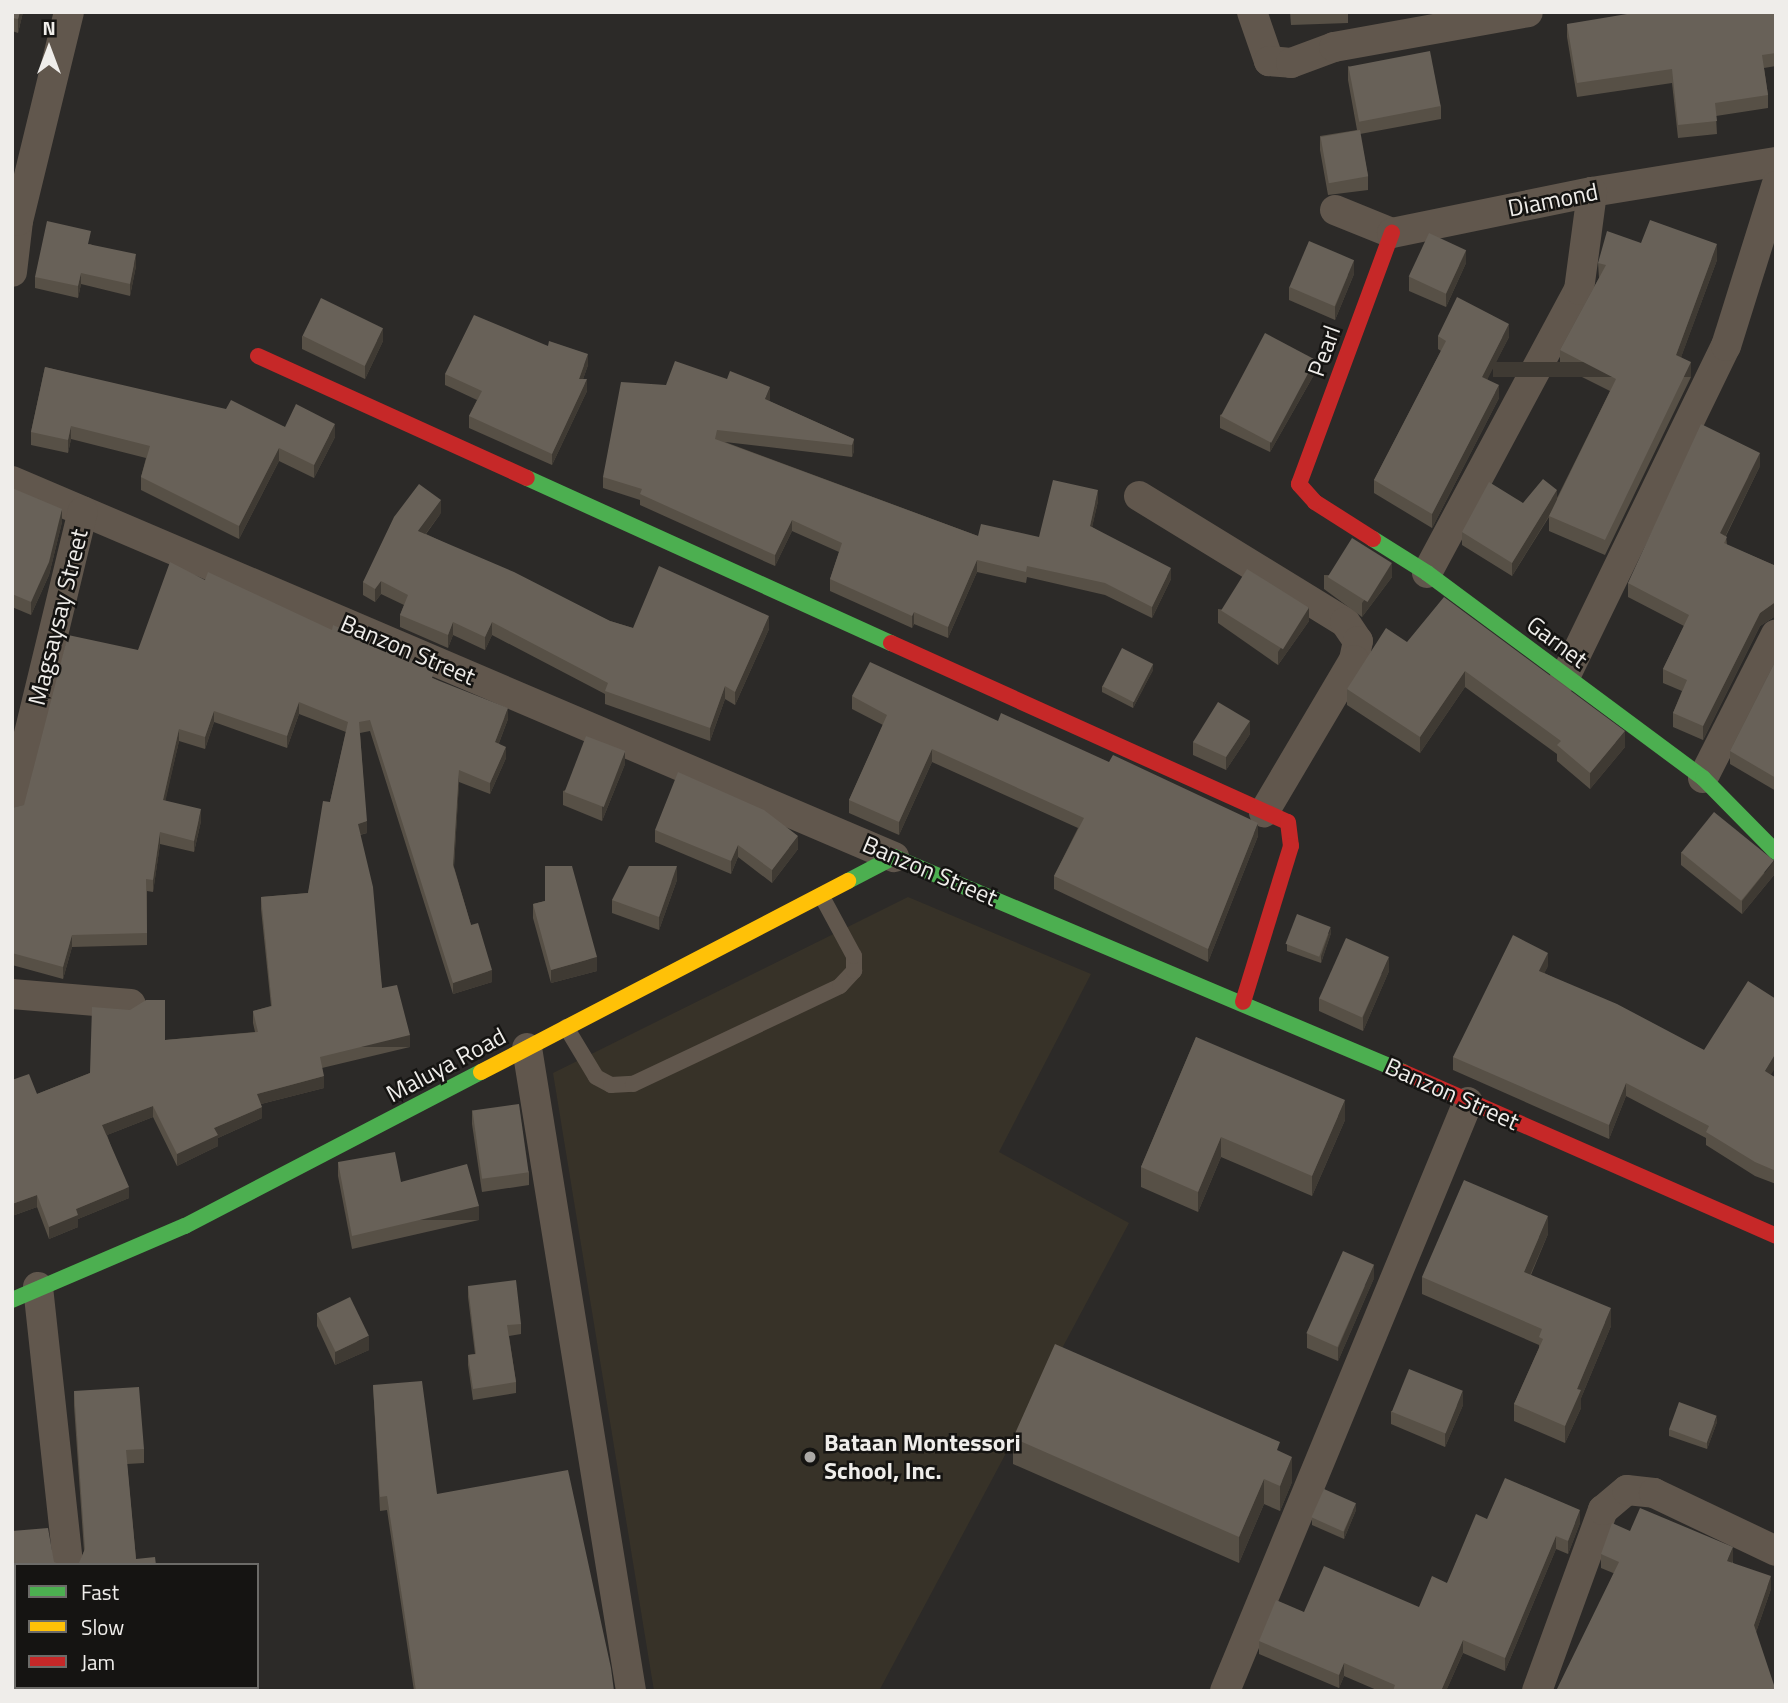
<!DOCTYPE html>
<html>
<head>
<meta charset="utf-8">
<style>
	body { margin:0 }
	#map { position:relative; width:1788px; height:1703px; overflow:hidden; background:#2c2a28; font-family:"Titillium Web",sans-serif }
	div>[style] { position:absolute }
	.built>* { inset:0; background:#373228 }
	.lane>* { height:16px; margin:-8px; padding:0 8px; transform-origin:8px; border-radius:8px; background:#61574d }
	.street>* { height:30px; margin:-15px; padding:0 15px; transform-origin:15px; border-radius:15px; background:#61574d }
	.fast>* { height:16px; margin:-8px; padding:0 8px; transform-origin:8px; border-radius:8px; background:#4caf50 }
	.slow>* { height:16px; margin:-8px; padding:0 8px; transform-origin:8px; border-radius:8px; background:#ffc107 }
	.jam>* { height:16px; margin:-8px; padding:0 8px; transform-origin:8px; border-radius:8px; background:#c62828 }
	.wall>* { inset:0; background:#575046 }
	.shaded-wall>* { inset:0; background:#3f3a33; transform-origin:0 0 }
	.building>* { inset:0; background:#686158; transform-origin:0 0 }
	.dots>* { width:19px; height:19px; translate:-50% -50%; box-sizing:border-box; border:4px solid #151412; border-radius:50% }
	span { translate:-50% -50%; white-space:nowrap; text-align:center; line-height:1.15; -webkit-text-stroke:5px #151412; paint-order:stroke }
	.street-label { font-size:24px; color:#efedea }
	.poi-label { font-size:24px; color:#efedea; font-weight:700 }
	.left { translate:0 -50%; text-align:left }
	.frame { position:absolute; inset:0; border:14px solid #efedea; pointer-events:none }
	.legend { position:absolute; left:14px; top:1563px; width:245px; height:126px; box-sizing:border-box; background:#151412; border:2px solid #6c6b68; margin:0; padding:9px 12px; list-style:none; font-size:21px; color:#efedea }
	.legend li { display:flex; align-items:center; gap:14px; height:35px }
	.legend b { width:35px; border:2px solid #6c6b68 }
	.north { position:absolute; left:14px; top:14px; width:70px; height:70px; -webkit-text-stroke:5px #151412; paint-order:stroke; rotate:0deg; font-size:19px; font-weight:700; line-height:28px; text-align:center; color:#efedea }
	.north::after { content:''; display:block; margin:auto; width:24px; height:32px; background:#efedea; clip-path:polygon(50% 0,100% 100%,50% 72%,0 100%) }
</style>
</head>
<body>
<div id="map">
	<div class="built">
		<div style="clip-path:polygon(908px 897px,1091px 974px,999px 1152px,1129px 1223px,879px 1691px,654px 1691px,553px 1073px)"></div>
	</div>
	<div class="lane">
		<div style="left:566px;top:1027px;width:58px;rotate:59deg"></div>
		<div style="left:596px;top:1077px;width:17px;rotate:28deg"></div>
		<div style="left:611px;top:1085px;width:22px;rotate:-3deg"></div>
		<div style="left:633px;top:1084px;width:229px;rotate:-25.3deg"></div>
		<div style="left:840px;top:986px;width:21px;rotate:-47deg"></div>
		<div style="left:854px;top:971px;width:15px;rotate:-90deg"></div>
		<div style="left:854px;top:956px;width:69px;rotate:-118.4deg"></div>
	</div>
	<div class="street">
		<div style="left:1252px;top:12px;width:52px;rotate:70.9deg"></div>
		<div style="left:1269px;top:61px;width:22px;rotate:5deg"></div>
		<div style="left:1291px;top:63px;width:46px;rotate:-20.4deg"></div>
		<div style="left:1334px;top:47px;width:197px;rotate:-10.2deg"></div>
		<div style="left:1335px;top:210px;width:61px;rotate:22deg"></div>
		<div style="left:1392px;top:233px;width:204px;rotate:-11.6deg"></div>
		<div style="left:1592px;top:192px;width:186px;rotate:-9.3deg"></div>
		<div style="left:12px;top:272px;width:51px;rotate:-83.3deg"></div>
		<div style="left:18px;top:221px;width:215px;rotate:-76.3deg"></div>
		<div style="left:12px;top:481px;width:959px;rotate:23.09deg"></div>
		<div style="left:1139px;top:496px;width:241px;rotate:31.5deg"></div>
		<div style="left:1345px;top:622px;width:23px;rotate:56deg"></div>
		<div style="left:1358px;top:641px;width:19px;rotate:102deg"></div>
		<div style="left:1354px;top:660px;width:177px;rotate:120.6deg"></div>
		<div style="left:1427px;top:573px;width:321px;rotate:-61.8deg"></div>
		<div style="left:1579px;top:290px;width:99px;rotate:-82.4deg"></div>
		<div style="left:1565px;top:677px;width:368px;rotate:-64.1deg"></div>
		<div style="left:1726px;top:346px;width:168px;rotate:-72.6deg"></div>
		<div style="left:1703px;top:778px;width:161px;rotate:-63.1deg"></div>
		<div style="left:12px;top:804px;width:301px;rotate:-76.4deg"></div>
		<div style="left:12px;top:994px;width:119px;rotate:4.8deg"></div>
		<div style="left:527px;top:1048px;width:651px;rotate:80.81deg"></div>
		<div style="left:38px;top:1287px;width:280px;rotate:83.8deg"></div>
		<div style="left:81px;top:1687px;width:4px;rotate:90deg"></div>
		<div style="left:1225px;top:1691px;width:637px;rotate:-67.58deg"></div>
		<div style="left:1537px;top:1691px;width:193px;rotate:-70deg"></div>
		<div style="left:1603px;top:1510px;width:31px;rotate:-40deg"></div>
		<div style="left:1627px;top:1490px;width:27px;rotate:6deg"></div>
		<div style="left:1654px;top:1493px;width:135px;rotate:25.4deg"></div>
	</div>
	<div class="fast">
		<div style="left:527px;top:478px;width:400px;rotate:24.4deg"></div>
		<div style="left:1373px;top:539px;width:64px;rotate:32.2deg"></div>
		<div style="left:1427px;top:573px;width:344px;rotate:36.6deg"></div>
		<div style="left:1703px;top:778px;width:104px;rotate:45.4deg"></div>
		<div style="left:848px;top:881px;width:52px;rotate:-27.6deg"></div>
		<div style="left:894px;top:857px;width:553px;rotate:22.9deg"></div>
		<div style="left:12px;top:1300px;width:188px;rotate:-23.2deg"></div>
		<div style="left:185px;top:1226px;width:334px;rotate:-27.5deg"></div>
	</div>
	<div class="slow">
		<div style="left:481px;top:1072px;width:414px;rotate:-27.5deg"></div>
	</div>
	<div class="jam">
		<div style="left:258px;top:356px;width:295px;rotate:24.4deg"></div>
		<div style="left:1373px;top:539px;width:69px;rotate:-147.5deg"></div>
		<div style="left:1315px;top:502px;width:24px;rotate:-132deg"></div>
		<div style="left:1299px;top:484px;width:268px;rotate:-69.7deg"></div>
		<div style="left:891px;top:643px;width:435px;rotate:24.3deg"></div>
		<div style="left:1288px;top:822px;width:24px;rotate:83deg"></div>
		<div style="left:1291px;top:846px;width:163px;rotate:107.1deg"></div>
		<div style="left:1403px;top:1072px;width:407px;rotate:23.7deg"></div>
	</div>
	<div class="wall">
		<div style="clip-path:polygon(12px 12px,23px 12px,18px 33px,12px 31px)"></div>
		<div style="clip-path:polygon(1290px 12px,1348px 12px,1348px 23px,1291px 25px)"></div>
		<div style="clip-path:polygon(1776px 12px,1776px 66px,1764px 68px,1768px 95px,1768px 108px,1716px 116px,1717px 134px,1678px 138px,1672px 83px,1577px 97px,1567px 37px,1567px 24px)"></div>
		<div style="clip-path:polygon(1348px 66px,1441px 106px,1441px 119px,1360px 134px,1368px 176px,1368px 190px,1328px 195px,1320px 150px,1320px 136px,1357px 130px,1348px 80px)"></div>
		<div style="clip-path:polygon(1641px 243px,1717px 260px,1681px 357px,1691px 377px,1605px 555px,1549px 531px,1549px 517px,1512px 576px,1462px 545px,1462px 532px,1523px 503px,1557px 498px,1610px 391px,1560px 366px,1560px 350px,1599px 278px,1598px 263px)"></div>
		<div style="clip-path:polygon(90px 244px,136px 266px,130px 296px,81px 284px,78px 298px,35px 288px,35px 277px)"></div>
		<div style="clip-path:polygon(1466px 263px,1446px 307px,1409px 291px,1409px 277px)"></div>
		<div style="clip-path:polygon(1354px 274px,1335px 320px,1289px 300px,1289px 287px)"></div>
		<div style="clip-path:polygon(302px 336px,383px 341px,365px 379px,302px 349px)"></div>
		<div style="clip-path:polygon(1438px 336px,1509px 337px,1487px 379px,1499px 398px,1432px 528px,1374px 493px,1374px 480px,1441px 351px,1438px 349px)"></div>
		<div style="clip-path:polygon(588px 365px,583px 379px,587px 391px,552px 465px,469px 428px,469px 416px,477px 400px,445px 385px,445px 374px)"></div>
		<div style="clip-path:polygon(45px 367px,285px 427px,335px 437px,314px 478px,279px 461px,239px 539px,141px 490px,141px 477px,146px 458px,71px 439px,68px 453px,31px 445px,31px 432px)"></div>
		<div style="clip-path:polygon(1315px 373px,1270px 452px,1220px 428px,1220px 415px)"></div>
		<div style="clip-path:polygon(770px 399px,769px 401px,854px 439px,854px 451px,852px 457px,725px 442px,978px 536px,1039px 537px,1098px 501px,1092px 527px,1171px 579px,1152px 618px,1105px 595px,1027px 577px,1026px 583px,977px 572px,948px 638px,914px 624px,912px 628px,830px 591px,830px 579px,839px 552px,792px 531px,775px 566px,640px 505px,640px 500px,603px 488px,603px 477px)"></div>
		<div style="clip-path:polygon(1760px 466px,1726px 536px,1727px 545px,1776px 566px,1776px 617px,1774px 617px,1760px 626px,1703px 740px,1673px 727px,1673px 713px,1682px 691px,1663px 683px,1663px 669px,1684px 626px,1628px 597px,1628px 583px)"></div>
		<div style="clip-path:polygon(12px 488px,62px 522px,49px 575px,31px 615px,12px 607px)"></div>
		<div style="clip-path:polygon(441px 513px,426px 534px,610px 621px,633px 628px,769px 629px,735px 705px,725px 699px,710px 741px,605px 704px,605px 694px,492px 635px,485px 650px,453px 635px,448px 648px,400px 627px,400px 615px,404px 605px,381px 594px,375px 602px,363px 595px,363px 582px)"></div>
		<div style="clip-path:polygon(1324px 575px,1392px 577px,1362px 617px,1324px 589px)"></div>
		<div style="clip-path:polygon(205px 580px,435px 679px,508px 719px,499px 743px,506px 758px,490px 794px,459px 782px,454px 867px,471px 925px,492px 982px,453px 994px,370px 731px,360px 733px,367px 833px,360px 835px,382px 988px,410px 1047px,322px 1068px,324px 1088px,261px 1104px,262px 1118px,218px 1138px,218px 1146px,177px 1166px,153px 1117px,107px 1135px,129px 1198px,78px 1219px,78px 1227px,49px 1239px,37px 1207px,12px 1216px,12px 1080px,37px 1094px,90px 1073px,165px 1040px,255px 1032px,253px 1023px,253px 1011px,271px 1006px,261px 909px,261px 897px,308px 893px,330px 802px,346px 732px,299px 714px,287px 748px,214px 722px,205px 749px,179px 741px,165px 801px,201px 821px,194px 852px,160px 844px,153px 892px,147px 891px,147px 945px,72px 947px,63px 979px,12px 965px,12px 808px,24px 805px,138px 650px)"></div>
		<div style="clip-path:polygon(1218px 609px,1309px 621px,1278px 665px,1218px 623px)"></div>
		<div style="clip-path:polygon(1407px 642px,1625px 747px,1590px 789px,1557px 761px,1557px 754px,1465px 687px,1420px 753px,1347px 705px,1347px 689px)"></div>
		<div style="clip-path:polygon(1776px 660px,1776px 791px,1730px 764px,1730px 751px)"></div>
		<div style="clip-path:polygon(1153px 670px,1133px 708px,1102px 692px,1102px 686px)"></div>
		<div style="clip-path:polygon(852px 696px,998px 721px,1258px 836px,1208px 962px,1054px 889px,1054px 876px,1078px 828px,932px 762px,899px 835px,849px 813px,849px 800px,883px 725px,852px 709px)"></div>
		<div style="clip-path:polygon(1250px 734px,1226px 770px,1193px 755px,1193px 742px)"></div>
		<div style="clip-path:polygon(625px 764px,602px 821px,563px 805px,563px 791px)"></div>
		<div style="clip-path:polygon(655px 830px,798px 849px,772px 883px,738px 857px,731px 874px,655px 842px)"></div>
		<div style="clip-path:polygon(1681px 852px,1774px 875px,1742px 914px,1681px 865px)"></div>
		<div style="clip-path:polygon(677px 880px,659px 930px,612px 913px,612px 900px)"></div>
		<div style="clip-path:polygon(545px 901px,597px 971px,551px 983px,533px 918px,533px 904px)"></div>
		<div style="clip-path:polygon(1331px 933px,1321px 963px,1287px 951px,1287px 944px)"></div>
		<div style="clip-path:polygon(1548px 966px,1544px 973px,1704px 1050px,1771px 1075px,1776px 1078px,1776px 1184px,1755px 1176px,1706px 1145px,1706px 1138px,1626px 1096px,1609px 1139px,1453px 1070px,1453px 1057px)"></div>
		<div style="clip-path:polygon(1389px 971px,1363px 1031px,1319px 1011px,1319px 998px)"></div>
		<div style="clip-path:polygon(1196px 1037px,1345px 1120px,1312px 1196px,1221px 1157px,1198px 1212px,1141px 1187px,1141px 1167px)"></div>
		<div style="clip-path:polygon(472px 1110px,529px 1172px,529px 1185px,482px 1192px,472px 1124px)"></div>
		<div style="clip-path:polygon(338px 1162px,401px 1182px,479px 1220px,352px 1249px,338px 1176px)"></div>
		<div style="clip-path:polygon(1548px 1234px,1531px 1275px,1611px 1326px,1581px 1398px,1581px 1408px,1565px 1443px,1514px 1421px,1514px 1404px,1539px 1348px,1539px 1345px,1422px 1294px,1422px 1277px)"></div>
		<div style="clip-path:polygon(1374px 1278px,1338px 1361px,1307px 1348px,1307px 1334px)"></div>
		<div style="clip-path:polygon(468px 1286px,521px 1324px,521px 1334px,509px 1336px,516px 1382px,516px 1393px,473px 1400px,468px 1365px,468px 1355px,475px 1354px,468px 1297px)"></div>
		<div style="clip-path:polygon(317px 1313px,369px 1350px,335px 1365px,317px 1326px)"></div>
		<div style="clip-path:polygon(373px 1385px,437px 1494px,614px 1691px,414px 1691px,387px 1510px,380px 1511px)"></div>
		<div style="clip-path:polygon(74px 1391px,144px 1449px,144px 1463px,127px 1464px,136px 1559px,79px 1564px,84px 1551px,74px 1406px)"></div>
		<div style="clip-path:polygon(1463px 1405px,1445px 1447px,1391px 1424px,1391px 1411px)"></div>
		<div style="clip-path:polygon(1717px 1422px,1707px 1449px,1669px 1436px,1669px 1429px)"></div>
		<div style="clip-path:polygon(1013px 1438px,1292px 1482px,1280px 1511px,1264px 1504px,1239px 1563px,1013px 1464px)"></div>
		<div style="clip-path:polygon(1356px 1510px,1344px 1539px,1312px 1525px,1312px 1518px)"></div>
		<div style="clip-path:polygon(1487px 1519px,1580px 1523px,1568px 1554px,1556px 1549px,1505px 1671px,1463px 1653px,1446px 1691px,1379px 1691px,1344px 1676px,1339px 1688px,1259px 1654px,1259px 1641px,1304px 1612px,1419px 1607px,1447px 1583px)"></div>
		<div style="clip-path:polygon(12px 1531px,16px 1565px,16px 1614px,12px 1615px)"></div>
		<div style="clip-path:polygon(1630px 1531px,1733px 1561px,1733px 1563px,1771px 1589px,1756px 1632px,1601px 1568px,1601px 1554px)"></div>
	</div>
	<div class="shaded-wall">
		<div style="clip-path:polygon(20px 12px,23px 12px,18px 33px,18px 19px)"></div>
		<div style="clip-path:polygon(1717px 244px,1717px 260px,1676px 371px,1676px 355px)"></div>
		<div style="clip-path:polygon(1466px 250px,1466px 263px,1446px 307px,1446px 294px)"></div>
		<div style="clip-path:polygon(136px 254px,136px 266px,130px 296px,130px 284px)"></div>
		<div style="clip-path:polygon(1354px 260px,1354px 274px,1335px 320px,1335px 307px)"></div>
		<div style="clip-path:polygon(81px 273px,81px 284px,78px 298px,78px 286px)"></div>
		<div style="clip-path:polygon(1509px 324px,1509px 337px,1482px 390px,1482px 377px)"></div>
		<div style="clip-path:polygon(383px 328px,383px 341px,365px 379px,365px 366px)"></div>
		<div style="clip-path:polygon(588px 354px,588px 365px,579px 391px,579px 379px)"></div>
		<div style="clip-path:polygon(1315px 360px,1315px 373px,1270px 452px,1270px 439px)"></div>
		<div style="left:1691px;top:362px;width:15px;height:198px;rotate:90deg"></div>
		<div style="clip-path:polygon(587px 379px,587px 391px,552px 465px,552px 454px)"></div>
		<div style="clip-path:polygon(1499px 385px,1499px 398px,1432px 528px,1432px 514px)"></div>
		<div style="clip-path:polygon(770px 387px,770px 399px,765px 411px,765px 399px)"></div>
		<div style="clip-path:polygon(335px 424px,335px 437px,314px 478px,314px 465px)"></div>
		<div style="clip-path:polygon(71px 426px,71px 439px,68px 453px,68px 440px)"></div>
		<div style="clip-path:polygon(854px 439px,854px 451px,852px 457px,852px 445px)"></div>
		<div style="clip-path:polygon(279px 448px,279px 461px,239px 539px,239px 526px)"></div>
		<div style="clip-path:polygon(1760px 453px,1760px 466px,1720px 547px,1720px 533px)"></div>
		<div style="clip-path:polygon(1098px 490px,1098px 501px,1090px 537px,1090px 526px)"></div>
		<div style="clip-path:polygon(1557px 490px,1557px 503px,1512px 576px,1512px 563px)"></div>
		<div style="clip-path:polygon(441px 500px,441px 513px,418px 544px,418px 531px)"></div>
		<div style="clip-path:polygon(62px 509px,62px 522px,49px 575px,31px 615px,31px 602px)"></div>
		<div style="clip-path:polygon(792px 520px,792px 531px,775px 566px,775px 555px)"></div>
		<div style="clip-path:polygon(977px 560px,977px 572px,948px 638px,948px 627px)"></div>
		<div style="clip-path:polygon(1392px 563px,1392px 577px,1362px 617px,1362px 603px)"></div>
		<div style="clip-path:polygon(1171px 568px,1171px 579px,1152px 618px,1152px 607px)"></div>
		<div style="clip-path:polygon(381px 581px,381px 594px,375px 602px,375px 589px)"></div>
		<div style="clip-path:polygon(1774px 603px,1774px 617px,1760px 626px,1703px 740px,1703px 726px,1760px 613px)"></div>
		<div style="clip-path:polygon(1309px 607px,1309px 621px,1278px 665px,1278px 652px)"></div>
		<div style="clip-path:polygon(914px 612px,914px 624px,912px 628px,912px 616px)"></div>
		<div style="clip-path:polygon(769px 616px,769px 629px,735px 705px,735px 692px)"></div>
		<div style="clip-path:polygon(453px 622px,453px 635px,448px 648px,448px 635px)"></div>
		<div style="clip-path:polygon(492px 622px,492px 635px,485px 650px,485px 637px)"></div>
		<div style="clip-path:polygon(1153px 664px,1153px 670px,1133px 708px,1133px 701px)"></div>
		<div style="clip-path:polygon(1465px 671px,1465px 687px,1420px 753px,1420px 737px)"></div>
		<div style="clip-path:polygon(725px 686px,725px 699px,710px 741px,710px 728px)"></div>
		<div style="clip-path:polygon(299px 702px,299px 714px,287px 748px,287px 736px)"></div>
		<div style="clip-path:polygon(508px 708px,508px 719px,495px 753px,495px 742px)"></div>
		<div style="clip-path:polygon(214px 711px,214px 722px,205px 749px,205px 737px)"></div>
		<div style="clip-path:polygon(1250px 721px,1250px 734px,1226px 770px,1226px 757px)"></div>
		<div style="clip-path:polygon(179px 729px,179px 741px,163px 812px,163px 800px)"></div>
		<div style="clip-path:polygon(1625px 731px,1625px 747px,1590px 789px,1590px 773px)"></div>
		<div style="clip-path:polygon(506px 747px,506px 758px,490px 794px,490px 783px)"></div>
		<div style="clip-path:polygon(932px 749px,932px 762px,899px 835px,899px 822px)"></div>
		<div style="clip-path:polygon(625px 751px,625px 764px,602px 821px,602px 807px)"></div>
		<div style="clip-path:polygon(459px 770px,459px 782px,453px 877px,453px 865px)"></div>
		<div style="clip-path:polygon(201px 809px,201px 821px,194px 852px,194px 841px)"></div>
		<div style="clip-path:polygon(367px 821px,367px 833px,358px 835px,358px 824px)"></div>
		<div style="clip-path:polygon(1258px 823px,1258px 836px,1208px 962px,1208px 949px)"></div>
		<div style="clip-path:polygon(160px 832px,160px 844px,153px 892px,153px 880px)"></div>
		<div style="clip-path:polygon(798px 836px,798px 849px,772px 883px,772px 870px)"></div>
		<div style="clip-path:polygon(738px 845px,738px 857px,731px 874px,731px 861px)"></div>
		<div style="clip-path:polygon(1774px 861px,1774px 875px,1742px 914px,1742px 901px)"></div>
		<div style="clip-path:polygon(677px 866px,677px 880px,659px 930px,659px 917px)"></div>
		<div style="clip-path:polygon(1331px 927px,1331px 933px,1321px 963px,1321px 956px)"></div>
		<div style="clip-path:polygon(72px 935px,72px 947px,63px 979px,63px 967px)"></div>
		<div style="clip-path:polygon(1548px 953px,1548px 966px,1539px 984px,1539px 971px)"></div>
		<div style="clip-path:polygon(597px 957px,597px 971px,551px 983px,551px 970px)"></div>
		<div style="clip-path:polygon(1389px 957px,1389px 971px,1363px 1031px,1363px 1017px)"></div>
		<div style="clip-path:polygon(492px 970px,492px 982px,453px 994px,453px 983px)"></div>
		<div style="left:410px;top:1035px;width:12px;height:93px;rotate:90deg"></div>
		<div style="clip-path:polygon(1776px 1053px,1776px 1067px,1765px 1084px,1765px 1071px)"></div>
		<div style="clip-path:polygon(324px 1076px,324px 1088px,257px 1105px,257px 1094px)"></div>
		<div style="clip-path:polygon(1626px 1083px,1626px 1096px,1609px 1139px,1609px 1125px)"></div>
		<div style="clip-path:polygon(1345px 1100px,1345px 1120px,1312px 1196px,1312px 1176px)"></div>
		<div style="clip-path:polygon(153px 1106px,153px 1117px,102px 1137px,102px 1125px)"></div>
		<div style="clip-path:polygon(262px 1107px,262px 1118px,218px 1138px,218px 1146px,177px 1166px,177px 1154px,214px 1128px)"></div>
		<div style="clip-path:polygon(1221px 1137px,1221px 1157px,1198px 1212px,1198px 1192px)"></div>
		<div style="clip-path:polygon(129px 1187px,129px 1198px,78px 1219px,78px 1227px,49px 1239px,49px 1227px,76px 1209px)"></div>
		<div style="clip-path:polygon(37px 1195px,37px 1207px,12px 1216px,12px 1204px)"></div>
		<div style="left:479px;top:1206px;width:14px;height:130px;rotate:90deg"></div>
		<div style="clip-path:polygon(1548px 1216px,1548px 1234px,1524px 1289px,1524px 1272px)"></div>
		<div style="clip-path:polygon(1374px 1265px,1374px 1278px,1338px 1361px,1338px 1348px)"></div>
		<div style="clip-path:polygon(1611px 1308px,1611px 1326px,1581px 1398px,1581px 1408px,1565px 1443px,1565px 1426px,1577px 1389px)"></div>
		<div style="clip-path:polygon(369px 1336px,369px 1350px,335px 1365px,335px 1352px)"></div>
		<div style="clip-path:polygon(1463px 1391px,1463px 1405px,1445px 1447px,1445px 1433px)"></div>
		<div style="clip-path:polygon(1717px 1416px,1717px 1422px,1707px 1449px,1707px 1442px)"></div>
		<div style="clip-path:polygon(1292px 1457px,1292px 1482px,1280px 1511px,1280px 1486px)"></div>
		<div style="clip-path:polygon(1264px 1479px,1264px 1504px,1239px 1563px,1239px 1537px)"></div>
		<div style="clip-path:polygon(1356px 1503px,1356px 1510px,1344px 1539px,1344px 1532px)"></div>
		<div style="clip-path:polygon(1580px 1510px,1580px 1523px,1568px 1554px,1568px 1541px)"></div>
		<div style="clip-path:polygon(1556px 1536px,1556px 1549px,1505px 1671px,1505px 1658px)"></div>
		<div style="clip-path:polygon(1733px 1547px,1733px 1561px,1727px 1574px,1727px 1561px)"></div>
		<div style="clip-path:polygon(1771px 1576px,1771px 1589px,1754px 1638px,1754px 1625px)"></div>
		<div style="clip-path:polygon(1463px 1640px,1463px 1653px,1446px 1691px,1441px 1691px)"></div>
		<div style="clip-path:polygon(1344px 1663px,1344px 1676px,1339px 1688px,1339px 1675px)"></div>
	</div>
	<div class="building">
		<div style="clip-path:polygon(12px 12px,20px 12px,18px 19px,12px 18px)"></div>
		<div style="clip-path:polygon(1639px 12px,1776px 12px,1776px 53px,1762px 55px,1768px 95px,1715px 103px,1717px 121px,1678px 125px,1672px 69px,1577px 83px,1567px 24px)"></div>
		<div style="left:1430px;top:51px;width:56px;height:83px;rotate:79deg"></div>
		<div style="left:1360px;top:130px;width:47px;height:40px;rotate:80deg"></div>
		<div style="clip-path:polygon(1650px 220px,1717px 244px,1676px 355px,1691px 362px,1605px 540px,1549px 516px,1616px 379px,1560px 350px,1606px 265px,1598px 263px,1607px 231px,1641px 243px)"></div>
		<div style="clip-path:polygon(47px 221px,91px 231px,88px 244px,136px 254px,130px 284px,81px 273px,78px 286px,35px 277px)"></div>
		<div style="left:1429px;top:233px;width:41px;height:48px;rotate:25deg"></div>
		<div style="left:1309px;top:241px;width:49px;height:50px;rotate:23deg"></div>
		<div style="clip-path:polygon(1457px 297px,1509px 324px,1482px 377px,1499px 385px,1432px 514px,1374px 480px,1446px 341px,1438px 336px)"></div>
		<div style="left:321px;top:298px;width:69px;height:42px;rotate:26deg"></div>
		<div style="clip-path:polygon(474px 315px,548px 346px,549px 341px,588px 354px,579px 379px,587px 379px,552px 454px,469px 416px,482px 391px,445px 374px)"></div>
		<div style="left:1265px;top:333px;width:57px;height:94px;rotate:28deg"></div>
		<div style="clip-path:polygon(675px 361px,727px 379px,730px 371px,770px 387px,765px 399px,854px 439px,852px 445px,717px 430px,715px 439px,978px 536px,981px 524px,1039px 537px,1053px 480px,1098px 490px,1090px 526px,1171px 568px,1152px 607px,1105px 583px,1027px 566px,1026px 572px,977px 560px,948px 627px,914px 612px,912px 616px,830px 579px,842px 543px,792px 520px,775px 555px,640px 494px,642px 489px,603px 477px,621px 382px,666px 385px)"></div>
		<div style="clip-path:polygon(45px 367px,226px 409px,231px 400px,285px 427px,296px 404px,335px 424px,314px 465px,279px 448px,239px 526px,141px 477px,150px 446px,71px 426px,68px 440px,31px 432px)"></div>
		<div style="clip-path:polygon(1701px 424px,1760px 453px,1720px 533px,1727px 537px,1724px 543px,1776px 566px,1776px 604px,1774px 603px,1760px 613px,1703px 726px,1673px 713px,1687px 680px,1663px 669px,1689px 615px,1628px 583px)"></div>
		<div style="clip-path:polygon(1543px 479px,1557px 490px,1512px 563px,1462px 532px,1489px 482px,1523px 503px)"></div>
		<div style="clip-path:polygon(419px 484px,441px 500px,418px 531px,514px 572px,610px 621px,633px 628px,659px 566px,769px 616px,735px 692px,725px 686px,710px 728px,605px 691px,608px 683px,492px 622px,485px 637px,453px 622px,448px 635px,400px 615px,408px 595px,381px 581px,375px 589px,363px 582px,394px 517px)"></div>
		<div style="clip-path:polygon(12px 488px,62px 509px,49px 562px,31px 602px,12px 594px)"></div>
		<div style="left:1352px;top:538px;width:47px;height:46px;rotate:32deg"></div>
		<div style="clip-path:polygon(170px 562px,205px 580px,208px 572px,332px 630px,333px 625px,435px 669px,432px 678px,508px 708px,495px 742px,506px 747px,490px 783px,459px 770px,453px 865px,471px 925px,478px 923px,492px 970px,453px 983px,370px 720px,359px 722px,367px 821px,358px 824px,373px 887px,382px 988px,397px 985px,410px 1035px,320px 1057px,324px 1076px,257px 1094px,262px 1107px,214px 1128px,218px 1135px,177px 1154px,153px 1106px,102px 1125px,129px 1187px,76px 1209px,78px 1215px,49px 1227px,37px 1195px,12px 1204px,12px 1080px,29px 1074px,37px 1094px,90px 1073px,92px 1007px,130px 1010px,146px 1000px,165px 1000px,165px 1040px,258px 1032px,253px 1011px,272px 1006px,261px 897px,308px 893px,323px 801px,330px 802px,348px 722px,299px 702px,287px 736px,214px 711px,205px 737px,179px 729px,163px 800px,201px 809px,194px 841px,160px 832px,153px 880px,146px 879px,147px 933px,72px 935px,63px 967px,12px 953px,12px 808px,24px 805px,68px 635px,138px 650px)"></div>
		<div style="left:1247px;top:569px;width:73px;height:49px;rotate:32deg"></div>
		<div style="clip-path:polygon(1444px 597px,1625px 731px,1590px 773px,1557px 745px,1561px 741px,1465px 671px,1420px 737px,1347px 689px,1386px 628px,1407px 642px)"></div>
		<div style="left:1122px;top:648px;width:35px;height:43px;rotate:27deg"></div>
		<div style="clip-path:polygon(1776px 660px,1776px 778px,1730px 751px)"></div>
		<div style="clip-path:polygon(870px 662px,998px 721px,1001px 713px,1109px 762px,1113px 755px,1258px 823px,1208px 949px,1054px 876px,1084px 818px,932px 749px,899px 822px,849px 800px,887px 715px,852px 696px)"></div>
		<div style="clip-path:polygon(1218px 702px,1250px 721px,1226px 757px,1193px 742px)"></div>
		<div style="left:586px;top:736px;width:42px;height:60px;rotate:21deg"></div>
		<div style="clip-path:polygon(678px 772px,764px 810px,798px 836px,772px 870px,738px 845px,731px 861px,655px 830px)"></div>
		<div style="left:1714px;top:812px;width:77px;height:52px;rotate:39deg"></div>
		<div style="clip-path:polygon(545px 866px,572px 866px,597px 957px,551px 970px,533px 904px,545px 901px)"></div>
		<div style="clip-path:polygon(629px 866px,677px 866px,659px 917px,612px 900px)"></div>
		<div style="left:1297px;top:914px;width:36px;height:32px;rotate:21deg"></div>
		<div style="clip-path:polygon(1513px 935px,1548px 953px,1539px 971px,1617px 1004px,1704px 1050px,1748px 981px,1776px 999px,1776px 1053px,1765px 1071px,1776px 1078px,1776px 1171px,1755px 1162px,1706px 1132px,1709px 1126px,1626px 1083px,1609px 1125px,1453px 1057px)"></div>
		<div style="left:1346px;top:938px;width:47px;height:66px;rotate:24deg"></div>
		<div style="clip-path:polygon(1196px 1037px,1345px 1100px,1312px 1176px,1221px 1137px,1198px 1192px,1141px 1167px)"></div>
		<div style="left:519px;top:1104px;width:69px;height:47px;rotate:82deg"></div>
		<div style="clip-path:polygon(395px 1152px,401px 1182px,467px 1164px,479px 1206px,352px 1236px,338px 1162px)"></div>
		<div style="clip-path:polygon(1464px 1180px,1548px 1216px,1524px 1272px,1611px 1308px,1577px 1389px,1581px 1390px,1565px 1426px,1514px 1404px,1543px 1339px,1539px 1337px,1542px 1329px,1422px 1277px)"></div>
		<div style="left:1343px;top:1251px;width:34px;height:90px;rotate:24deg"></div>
		<div style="clip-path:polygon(516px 1280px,521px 1324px,507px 1325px,516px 1382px,473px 1389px,468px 1355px,476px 1354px,468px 1286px)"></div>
		<div style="left:350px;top:1297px;width:43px;height:37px;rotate:64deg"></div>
		<div style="clip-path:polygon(1055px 1344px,1280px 1442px,1277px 1450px,1292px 1457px,1280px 1486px,1264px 1479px,1239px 1537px,1013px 1438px)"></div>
		<div style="left:1409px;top:1369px;width:58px;height:46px;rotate:22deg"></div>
		<div style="clip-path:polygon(422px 1381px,437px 1494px,568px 1470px,611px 1668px,614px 1691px,416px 1691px,387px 1496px,380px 1497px,373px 1385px)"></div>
		<div style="clip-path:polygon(139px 1387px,144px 1449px,126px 1450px,136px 1559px,155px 1557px,156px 1565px,78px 1565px,85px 1549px,74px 1391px)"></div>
		<div style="left:1679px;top:1402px;width:40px;height:29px;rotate:20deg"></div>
		<div style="clip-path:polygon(1505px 1478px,1580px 1510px,1568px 1541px,1556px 1536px,1505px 1658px,1463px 1640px,1441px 1691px,1393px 1691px,1395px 1685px,1344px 1663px,1339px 1675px,1259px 1641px,1276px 1600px,1304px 1612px,1324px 1566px,1419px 1607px,1432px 1576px,1447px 1583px,1476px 1514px,1487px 1519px)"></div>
		<div style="left:1324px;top:1489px;width:35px;height:31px;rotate:24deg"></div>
		<div style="clip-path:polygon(1640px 1508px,1733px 1547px,1727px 1561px,1771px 1576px,1754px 1625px,1776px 1691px,1556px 1691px,1619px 1562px,1601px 1554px,1612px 1523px,1630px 1531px)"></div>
		<div style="clip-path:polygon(48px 1528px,54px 1562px,62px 1565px,16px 1565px,16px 1600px,12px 1600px,12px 1531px)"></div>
		<div style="left:102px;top:1687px;width:83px;height:4px"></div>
	</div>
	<div class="dots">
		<div style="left:810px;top:1457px;background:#aba9a6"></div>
	</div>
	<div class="street-label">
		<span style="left:1553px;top:200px;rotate:-11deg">Diamond</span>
		<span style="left:1324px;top:351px;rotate:-70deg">Pearl</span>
		<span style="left:58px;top:617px;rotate:-76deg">Magsaysay Street</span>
		<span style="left:1557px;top:642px;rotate:37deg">Garnet</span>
		<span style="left:408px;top:650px;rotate:23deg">Banzon Street</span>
		<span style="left:930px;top:871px;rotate:23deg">Banzon Street</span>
		<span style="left:446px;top:1065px;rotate:-28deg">Maluya Road</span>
		<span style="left:1452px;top:1094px;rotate:24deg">Banzon Street</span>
	</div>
	<div class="poi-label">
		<span class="left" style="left:824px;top:1457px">Bataan Montessori<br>School, Inc.</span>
	</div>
	<div class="frame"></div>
	<ul class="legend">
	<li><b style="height:9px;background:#4caf50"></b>Fast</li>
	<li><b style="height:9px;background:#ffc107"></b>Slow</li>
	<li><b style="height:9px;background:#c62828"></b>Jam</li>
	</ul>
	<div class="north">N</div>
</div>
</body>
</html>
